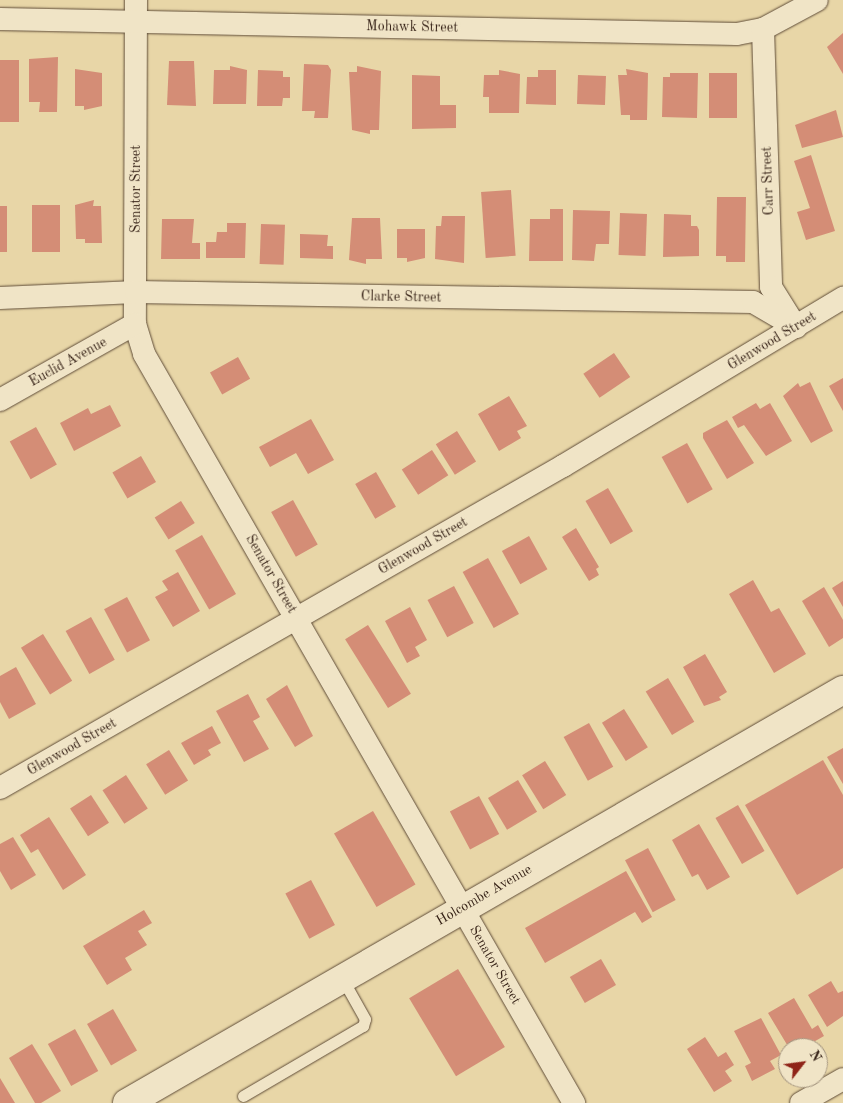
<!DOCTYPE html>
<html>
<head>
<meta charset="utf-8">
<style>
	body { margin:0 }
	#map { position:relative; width:843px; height:1103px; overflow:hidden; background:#e8d6a7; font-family:"Old Standard TT",serif }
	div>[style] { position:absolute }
	.building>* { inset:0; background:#d48d76; transform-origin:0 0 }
	.roads { filter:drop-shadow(0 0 1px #604d39) drop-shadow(0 0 1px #604d39) }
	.service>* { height:11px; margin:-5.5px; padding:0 5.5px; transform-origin:5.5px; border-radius:5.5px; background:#f0e4c6 }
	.minor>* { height:22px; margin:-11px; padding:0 11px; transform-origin:11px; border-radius:11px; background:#f0e4c6 }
	.tertiary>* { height:28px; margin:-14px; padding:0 14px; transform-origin:14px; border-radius:14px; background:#f0e4c6 }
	span { translate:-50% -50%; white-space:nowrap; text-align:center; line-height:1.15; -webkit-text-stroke:5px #f0e4c6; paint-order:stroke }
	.street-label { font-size:14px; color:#331f14 }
	.north { position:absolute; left:778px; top:1038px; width:50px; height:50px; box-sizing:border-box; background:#f0e4c6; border:1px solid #a4957f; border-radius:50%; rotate:60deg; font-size:14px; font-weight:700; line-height:20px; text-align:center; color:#331f14 }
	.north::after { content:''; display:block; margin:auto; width:18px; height:22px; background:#8f2418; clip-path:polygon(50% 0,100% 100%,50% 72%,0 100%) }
</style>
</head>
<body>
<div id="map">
	<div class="building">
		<div style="clip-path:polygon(843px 33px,843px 74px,827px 47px)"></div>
		<div style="clip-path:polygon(58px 57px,57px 112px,39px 112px,40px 102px,29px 102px,29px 59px)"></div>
		<div style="left:0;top:60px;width:19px;height:62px"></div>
		<div style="clip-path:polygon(169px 61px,194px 61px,196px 106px,167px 105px)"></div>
		<div style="clip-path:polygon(304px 64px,328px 65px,331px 70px,328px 118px,314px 118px,315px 111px,302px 111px)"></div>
		<div style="clip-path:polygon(230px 66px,247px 70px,246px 104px,213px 104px,214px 70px,230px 70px)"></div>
		<div style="clip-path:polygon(357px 66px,381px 71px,379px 130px,370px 130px,370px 134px,352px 130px,349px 72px,357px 72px)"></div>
		<div style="clip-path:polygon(75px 69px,102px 73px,102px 106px,84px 110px,84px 106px,75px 106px)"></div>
		<div style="clip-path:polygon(626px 69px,648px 73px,647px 120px,630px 120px,630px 115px,621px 115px,618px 75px,627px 75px)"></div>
		<div style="clip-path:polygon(258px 70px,283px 71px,283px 77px,290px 77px,290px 98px,283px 98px,282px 106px,257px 106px)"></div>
		<div style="clip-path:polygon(499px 70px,520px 74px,519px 113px,489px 113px,489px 97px,483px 97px,484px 75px,499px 75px)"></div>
		<div style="clip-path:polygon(538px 70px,556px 70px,556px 105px,526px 104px,527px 77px,538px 77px)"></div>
		<div style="clip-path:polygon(670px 73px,698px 73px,697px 118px,662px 117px,663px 77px,670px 77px)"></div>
		<div style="left:709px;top:73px;width:28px;height:45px"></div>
		<div style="clip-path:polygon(412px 75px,440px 76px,440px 105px,456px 105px,456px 128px,412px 129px)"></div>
		<div style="left:578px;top:75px;width:28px;height:29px;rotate:2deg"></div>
		<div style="clip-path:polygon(836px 110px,843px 137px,802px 148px,795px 125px)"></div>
		<div style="clip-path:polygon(811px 155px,835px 231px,806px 240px,797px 212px,810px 208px,794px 161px)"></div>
		<div style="left:511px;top:190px;width:66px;height:30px;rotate:86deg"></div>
		<div style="clip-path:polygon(717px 197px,746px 197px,745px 262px,726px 262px,726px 256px,716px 256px)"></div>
		<div style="clip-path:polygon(94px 200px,93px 206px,101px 206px,102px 243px,85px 243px,85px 239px,76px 239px,75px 205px)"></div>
		<div style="left:32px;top:205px;width:28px;height:47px"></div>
		<div style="left:0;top:206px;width:7px;height:46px"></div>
		<div style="clip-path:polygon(550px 209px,563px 209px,563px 261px,529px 261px,530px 219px,550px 219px)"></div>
		<div style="clip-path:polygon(573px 210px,610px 211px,609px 244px,596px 244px,594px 261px,572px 260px)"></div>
		<div style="left:620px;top:213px;width:27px;height:42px;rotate:2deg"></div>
		<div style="clip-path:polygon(664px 214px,691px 215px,691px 226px,697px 226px,699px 230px,699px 256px,663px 257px)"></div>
		<div style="clip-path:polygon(442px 216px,465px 216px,464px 263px,435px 259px,436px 226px,441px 226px)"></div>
		<div style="clip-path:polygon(352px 218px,380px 218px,382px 259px,366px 259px,366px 264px,349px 260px)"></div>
		<div style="clip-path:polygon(162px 219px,194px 219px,192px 243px,200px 243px,200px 259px,161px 259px)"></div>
		<div style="clip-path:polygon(227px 223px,246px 223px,245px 258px,206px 258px,206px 242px,216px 242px,217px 232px,227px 232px)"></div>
		<div style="left:261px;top:224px;width:24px;height:40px;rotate:2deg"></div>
		<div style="clip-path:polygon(397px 229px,425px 229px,425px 258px,407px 262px,407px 258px,397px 258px)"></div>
		<div style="clip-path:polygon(300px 234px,328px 235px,327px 246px,333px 246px,333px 259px,300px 258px)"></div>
		<div style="left:614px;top:353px;width:29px;height:37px;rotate:56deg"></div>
		<div style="left:238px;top:357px;width:25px;height:32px;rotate:61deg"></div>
		<div style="clip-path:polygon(843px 378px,843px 411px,829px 386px)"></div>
		<div style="clip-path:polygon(810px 382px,833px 431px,811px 443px,783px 396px,798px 383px,800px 387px)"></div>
		<div style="clip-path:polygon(509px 396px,527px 426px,517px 431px,521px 438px,499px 451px,478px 414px)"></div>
		<div style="clip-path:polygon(756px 403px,760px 409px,770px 403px,792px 441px,766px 456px,744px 425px,738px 428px,732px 417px)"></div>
		<div style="clip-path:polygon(110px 405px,121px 426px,74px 451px,60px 423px,88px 408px,91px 414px)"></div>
		<div style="clip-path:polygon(311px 419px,334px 460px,308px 474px,296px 453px,270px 467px,259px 447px)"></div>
		<div style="clip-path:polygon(727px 420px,754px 463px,727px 479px,703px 438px,703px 433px)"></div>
		<div style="left:36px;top:427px;width:43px;height:30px;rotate:61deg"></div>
		<div style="left:457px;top:431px;width:36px;height:25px;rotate:58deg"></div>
		<div style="left:687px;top:443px;width:53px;height:29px;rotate:61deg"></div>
		<div style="left:432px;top:450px;width:30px;height:36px;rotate:57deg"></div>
		<div style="left:141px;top:456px;width:30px;height:33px;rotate:60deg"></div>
		<div style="left:376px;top:472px;width:40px;height:24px;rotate:60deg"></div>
		<div style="left:608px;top:488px;width:50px;height:26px;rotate:60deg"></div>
		<div style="left:293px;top:500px;width:51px;height:25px;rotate:61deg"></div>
		<div style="left:181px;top:501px;width:26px;height:31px;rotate:58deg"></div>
		<div style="clip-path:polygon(576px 528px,599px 567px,596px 569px,599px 575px,589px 581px,562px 537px)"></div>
		<div style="left:202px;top:535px;width:68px;height:31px;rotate:60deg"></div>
		<div style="left:529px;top:536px;width:38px;height:31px;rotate:61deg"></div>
		<div style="left:488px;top:558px;width:64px;height:29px;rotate:61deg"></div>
		<div style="clip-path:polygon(178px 572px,200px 611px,173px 627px,155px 597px,168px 590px,162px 581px)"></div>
		<div style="clip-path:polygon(753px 580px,771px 612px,779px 608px,806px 654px,774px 673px,729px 594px)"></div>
		<div style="clip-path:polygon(843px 581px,843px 607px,832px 588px)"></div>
		<div style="left:454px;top:586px;width:42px;height:30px;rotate:62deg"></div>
		<div style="clip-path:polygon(824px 587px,843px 620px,843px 638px,829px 647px,802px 601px)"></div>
		<div style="left:127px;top:597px;width:49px;height:26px;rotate:62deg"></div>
		<div style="clip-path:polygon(410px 607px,427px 640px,415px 647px,420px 656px,407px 663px,385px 621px)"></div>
		<div style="left:91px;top:617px;width:49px;height:29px;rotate:61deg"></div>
		<div style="left:368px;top:625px;width:81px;height:27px;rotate:58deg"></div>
		<div style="left:43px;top:634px;width:55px;height:26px;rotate:58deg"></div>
		<div style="clip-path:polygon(705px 654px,727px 692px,719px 697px,721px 700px,704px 706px,683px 667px)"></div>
		<div style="clip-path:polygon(16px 667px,36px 704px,9px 719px,0 702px,0 676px)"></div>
		<div style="left:668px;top:678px;width:51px;height:26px;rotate:59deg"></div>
		<div style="clip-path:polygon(287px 685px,313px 736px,295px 747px,266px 699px)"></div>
		<div style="clip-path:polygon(248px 694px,260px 717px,253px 721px,269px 749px,244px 762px,216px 711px)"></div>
		<div style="left:624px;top:709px;width:45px;height:26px;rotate:58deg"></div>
		<div style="left:589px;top:723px;width:50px;height:29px;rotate:61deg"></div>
		<div style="clip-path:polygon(212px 726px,221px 743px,208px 750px,211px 755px,194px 765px,181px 743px)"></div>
		<div style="clip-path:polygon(843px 748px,843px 784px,827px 757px)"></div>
		<div style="left:169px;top:750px;width:36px;height:27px;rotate:58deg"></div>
		<div style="clip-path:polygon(823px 760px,843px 795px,843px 868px,797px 895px,745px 805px)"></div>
		<div style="left:545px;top:761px;width:40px;height:27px;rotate:58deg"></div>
		<div style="left:126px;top:775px;width:40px;height:28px;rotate:57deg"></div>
		<div style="left:518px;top:780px;width:37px;height:35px;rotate:59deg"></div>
		<div style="left:91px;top:795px;width:33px;height:25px;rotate:57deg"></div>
		<div style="left:479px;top:796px;width:43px;height:33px;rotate:62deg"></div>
		<div style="left:738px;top:805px;width:53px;height:26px;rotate:60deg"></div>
		<div style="left:373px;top:811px;width:85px;height:45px;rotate:60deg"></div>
		<div style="clip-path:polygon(49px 817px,86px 875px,63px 890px,38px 849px,31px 853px,20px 835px)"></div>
		<div style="clip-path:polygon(699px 824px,730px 877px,707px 890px,698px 874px,692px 877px,672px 840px)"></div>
		<div style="clip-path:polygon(13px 837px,36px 875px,11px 890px,0 871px,0 844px)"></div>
		<div style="left:648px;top:848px;width:59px;height:26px;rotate:62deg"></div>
		<div style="clip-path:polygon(626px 871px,652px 917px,642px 923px,635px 912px,545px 963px,525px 928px)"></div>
		<div style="left:311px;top:880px;width:51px;height:29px;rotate:62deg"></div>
		<div style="clip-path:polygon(144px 910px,152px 923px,138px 931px,147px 945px,125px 958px,132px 970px,107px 985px,83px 946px)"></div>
		<div style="left:601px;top:959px;width:30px;height:36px;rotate:60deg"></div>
		<div style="left:458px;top:969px;width:91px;height:57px;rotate:59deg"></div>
		<div style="clip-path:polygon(831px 981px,838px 993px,843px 991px,843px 1016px,827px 1027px,808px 995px)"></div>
		<div style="clip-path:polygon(794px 998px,812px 1029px,818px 1025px,824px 1036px,803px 1048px,789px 1048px,768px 1013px)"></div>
		<div style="left:113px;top:1009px;width:48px;height:30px;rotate:60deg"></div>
		<div style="clip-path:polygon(761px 1018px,781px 1055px,770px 1061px,775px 1069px,752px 1081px,745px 1066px,751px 1063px,734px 1031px)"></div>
		<div style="left:75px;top:1029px;width:48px;height:31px;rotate:61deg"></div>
		<div style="clip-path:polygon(705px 1037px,718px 1057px,726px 1052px,734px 1065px,725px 1071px,732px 1081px,714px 1092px,687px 1049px)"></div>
		<div style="clip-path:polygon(32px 1044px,61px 1091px,41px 1103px,35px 1103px,9px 1058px)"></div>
		<div style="clip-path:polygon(0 1078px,15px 1103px,0 1103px)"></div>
	</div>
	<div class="roads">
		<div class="service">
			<div style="left:243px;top:1096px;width:139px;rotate:-30.3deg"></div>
			<div style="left:363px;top:1026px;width:7px;rotate:-74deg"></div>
			<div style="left:365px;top:1019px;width:47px;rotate:-119.3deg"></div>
		</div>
		<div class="minor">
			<div style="left:136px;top:0;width:324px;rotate:90.2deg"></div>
			<div style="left:135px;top:324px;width:31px;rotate:73deg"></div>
			<div style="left:144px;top:354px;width:864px;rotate:60.14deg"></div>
			<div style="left:0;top:19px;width:737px;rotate:1.17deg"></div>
			<div style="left:737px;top:34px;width:26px;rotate:-11deg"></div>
			<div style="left:763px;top:29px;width:61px;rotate:-28.2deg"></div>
			<div style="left:763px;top:29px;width:258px;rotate:88.2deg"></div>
			<div style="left:771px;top:287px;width:44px;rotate:58.1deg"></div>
			<div style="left:0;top:298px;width:136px;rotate:-2.5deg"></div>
			<div style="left:136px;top:292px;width:617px;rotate:0.93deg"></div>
			<div style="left:753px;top:302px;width:50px;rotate:30.2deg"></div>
			<div style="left:0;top:400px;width:155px;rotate:-29.4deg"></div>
			<div style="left:0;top:788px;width:649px;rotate:-29.77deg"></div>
			<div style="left:563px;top:466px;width:327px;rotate:-31deg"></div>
			<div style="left:801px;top:1103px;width:48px;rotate:-29.7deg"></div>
		</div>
		<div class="tertiary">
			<div style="left:127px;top:1103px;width:827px;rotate:-29.98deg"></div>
		</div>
	</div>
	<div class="street-label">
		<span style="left:412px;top:27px;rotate:1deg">Mohawk Street</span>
		<span style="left:768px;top:181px;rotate:-92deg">Carr Street</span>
		<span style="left:136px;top:189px;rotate:-90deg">Senator Street</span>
		<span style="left:401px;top:297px;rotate:1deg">Clarke Street</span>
		<span style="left:772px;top:341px;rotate:-31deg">Glenwood Street</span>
		<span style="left:68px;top:362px;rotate:-29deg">Euclid Avenue</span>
		<span style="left:423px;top:546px;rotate:-30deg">Glenwood Street</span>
		<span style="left:271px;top:574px;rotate:60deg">Senator Street</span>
		<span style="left:72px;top:747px;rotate:-30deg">Glenwood Street</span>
		<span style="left:484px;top:895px;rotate:-30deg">Holcombe Avenue</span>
		<span style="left:495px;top:965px;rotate:60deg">Senator Street</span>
	</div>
	<div class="north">N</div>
</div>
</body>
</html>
